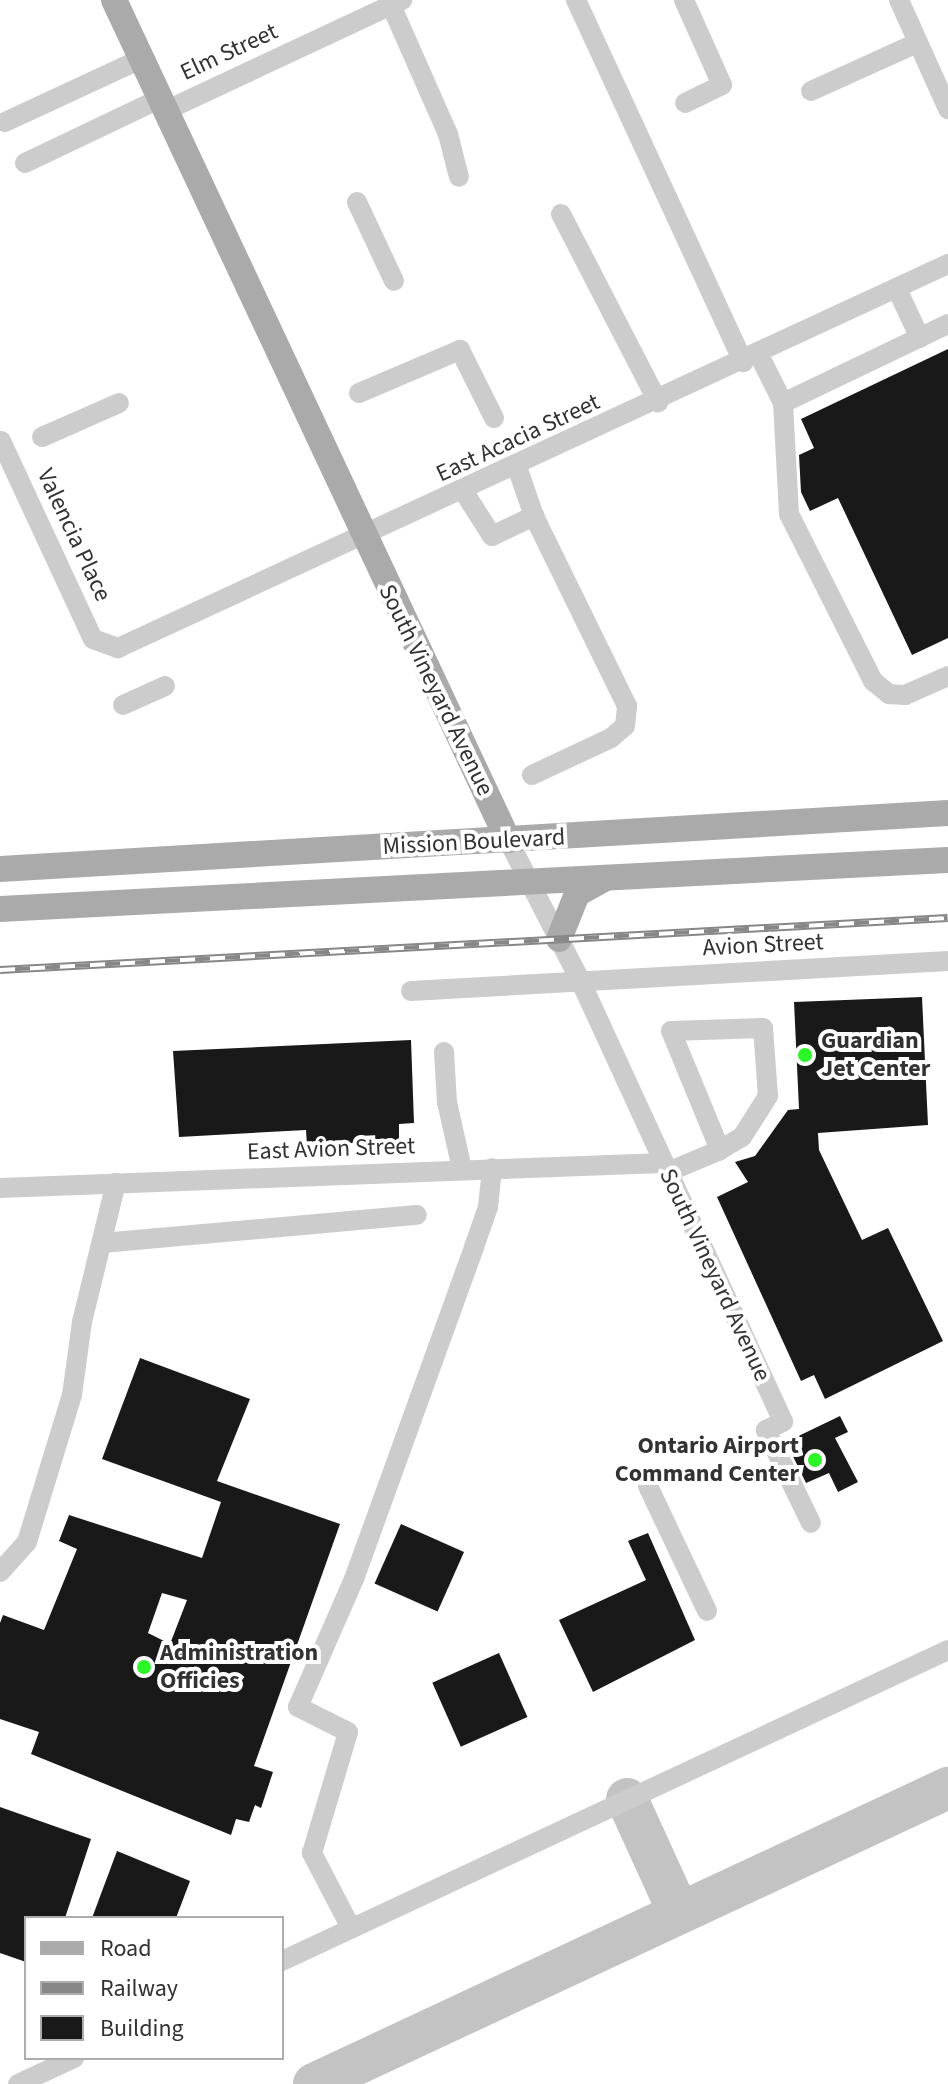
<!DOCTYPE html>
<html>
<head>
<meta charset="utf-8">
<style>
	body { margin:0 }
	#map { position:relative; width:948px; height:2084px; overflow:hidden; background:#fff; font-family:"Source Sans 3",sans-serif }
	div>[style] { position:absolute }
	.taxiway>* { height:42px; margin:-21px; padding:0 21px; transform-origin:21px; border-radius:21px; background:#c3c3c3 }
	.building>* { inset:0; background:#191919; transform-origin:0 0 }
	.minor>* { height:20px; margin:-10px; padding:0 10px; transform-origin:10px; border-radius:10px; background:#ccc }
	.major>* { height:26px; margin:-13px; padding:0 13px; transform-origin:13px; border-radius:13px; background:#aaa }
	.rail>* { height:8px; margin-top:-4px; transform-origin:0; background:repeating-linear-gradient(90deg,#fff 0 15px,#878787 0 30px); box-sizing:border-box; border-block:2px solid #878787 }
	.dots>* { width:22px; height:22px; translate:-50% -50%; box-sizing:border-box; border:4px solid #fff; border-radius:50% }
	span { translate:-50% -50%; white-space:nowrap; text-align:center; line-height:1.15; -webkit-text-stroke:8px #fff; paint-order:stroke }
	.street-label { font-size:24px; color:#323232 }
	.poi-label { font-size:24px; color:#323232; font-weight:700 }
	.left { translate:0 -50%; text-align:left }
	.right { translate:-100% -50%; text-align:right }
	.legend { position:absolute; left:24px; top:1916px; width:260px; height:144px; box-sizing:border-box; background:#fff; border:2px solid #adadad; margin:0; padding:10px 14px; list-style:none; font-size:24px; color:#323232 }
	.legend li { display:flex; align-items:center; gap:16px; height:40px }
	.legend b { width:40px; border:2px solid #adadad }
</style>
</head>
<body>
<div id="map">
	<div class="taxiway">
		<div style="left:627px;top:1799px;width:125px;rotate:65.5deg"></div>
		<div style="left:314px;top:2084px;width:700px;rotate:-25.03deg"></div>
	</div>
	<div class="building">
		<div style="clip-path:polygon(948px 349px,948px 638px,912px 655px,838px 498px,810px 511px,801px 492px,799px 455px,814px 448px,801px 419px)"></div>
		<div style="clip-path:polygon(922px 997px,928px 1125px,818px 1133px,819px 1150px,862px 1240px,888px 1228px,943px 1341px,825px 1399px,814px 1375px,801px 1381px,717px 1197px,748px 1182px,735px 1162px,755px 1156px,788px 1110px,799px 1109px,794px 1002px)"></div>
		<div style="clip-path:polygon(411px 1040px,414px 1123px,399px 1124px,399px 1140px,307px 1146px,306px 1130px,179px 1137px,173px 1051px)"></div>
		<div style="clip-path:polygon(evenodd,140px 1358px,250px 1399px,217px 1481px,340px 1524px,254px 1766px,273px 1772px,261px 1808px,255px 1805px,249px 1822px,236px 1819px,231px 1835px,31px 1754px,39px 1732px,0 1719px,0 1623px,3px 1615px,44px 1630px,77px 1549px,59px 1541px,69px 1515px,202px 1558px,221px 1502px,102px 1459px,140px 1358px,162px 1593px,187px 1600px,170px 1644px,148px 1633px,162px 1593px)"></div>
		<div style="clip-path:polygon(840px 1416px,848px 1432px,835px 1438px,858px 1482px,838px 1492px,829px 1473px,806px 1483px,786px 1442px)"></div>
		<div style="left:401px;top:1524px;width:69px;height:65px;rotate:24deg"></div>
		<div style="clip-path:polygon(648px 1533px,695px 1640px,593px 1692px,559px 1620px,646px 1580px,628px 1541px)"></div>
		<div style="left:499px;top:1653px;width:70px;height:73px;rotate:66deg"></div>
		<div style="clip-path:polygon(0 1807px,91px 1839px,65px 1918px,26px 1918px,26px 1962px,0 1953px)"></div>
		<div style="clip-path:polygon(117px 1851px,190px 1881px,176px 1918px,92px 1918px)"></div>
	</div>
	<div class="minor">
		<div style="left:576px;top:0;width:399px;rotate:65.2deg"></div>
		<div style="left:684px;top:0;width:93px;rotate:65.9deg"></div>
		<div style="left:722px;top:85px;width:41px;rotate:154.1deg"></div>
		<div style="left:899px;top:0;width:120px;rotate:65.8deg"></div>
		<div style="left:391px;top:5px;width:141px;rotate:66.2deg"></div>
		<div style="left:448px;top:134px;width:44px;rotate:75.7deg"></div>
		<div style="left:811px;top:91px;width:116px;rotate:-24.4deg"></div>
		<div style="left:165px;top:111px;width:262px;rotate:-25.1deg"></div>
		<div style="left:5px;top:122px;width:150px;rotate:-24.9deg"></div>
		<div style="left:25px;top:163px;width:148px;rotate:-25.5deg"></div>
		<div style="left:357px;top:202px;width:87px;rotate:64.9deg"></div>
		<div style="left:561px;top:214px;width:212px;rotate:62.7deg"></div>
		<div style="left:897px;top:289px;width:54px;rotate:64.9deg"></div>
		<div style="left:759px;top:355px;width:54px;rotate:63.4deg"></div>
		<div style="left:783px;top:403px;width:111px;rotate:86.9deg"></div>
		<div style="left:789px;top:514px;width:187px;rotate:63.3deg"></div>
		<div style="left:873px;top:681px;width:21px;rotate:39deg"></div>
		<div style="left:889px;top:694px;width:16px;rotate:4deg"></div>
		<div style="left:905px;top:695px;width:47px;rotate:-23.8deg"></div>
		<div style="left:359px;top:393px;width:110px;rotate:-23.1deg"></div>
		<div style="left:460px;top:350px;width:76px;rotate:63.4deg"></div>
		<div style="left:783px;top:403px;width:183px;rotate:-25.6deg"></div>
		<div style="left:42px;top:437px;width:84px;rotate:-23.8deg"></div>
		<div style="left:1px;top:441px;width:218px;rotate:65.1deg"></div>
		<div style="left:93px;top:639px;width:27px;rotate:20deg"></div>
		<div style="left:118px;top:648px;width:915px;rotate:-24.83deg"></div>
		<div style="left:464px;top:492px;width:52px;rotate:57.5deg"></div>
		<div style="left:492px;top:536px;width:47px;rotate:-25.5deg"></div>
		<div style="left:534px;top:516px;width:52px;rotate:-109.1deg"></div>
		<div style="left:123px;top:705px;width:46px;rotate:-24.3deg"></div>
		<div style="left:532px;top:775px;width:87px;rotate:-25.1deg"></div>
		<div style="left:611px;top:738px;width:18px;rotate:-41deg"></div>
		<div style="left:625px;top:726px;width:20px;rotate:-84deg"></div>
		<div style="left:627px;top:706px;width:212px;rotate:-116.1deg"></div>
		<div style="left:508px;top:840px;width:157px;rotate:62.8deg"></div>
		<div style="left:580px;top:980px;width:486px;rotate:65.3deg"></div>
		<div style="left:783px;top:1422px;width:19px;rotate:155deg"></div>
		<div style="left:766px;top:1430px;width:103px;rotate:64.2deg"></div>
		<div style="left:411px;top:991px;width:538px;rotate:-3.2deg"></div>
		<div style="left:444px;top:1052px;width:50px;rotate:86.6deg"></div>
		<div style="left:447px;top:1102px;width:69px;rotate:77.4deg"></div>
		<div style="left:668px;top:1172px;width:54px;rotate:-22.8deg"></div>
		<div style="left:718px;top:1151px;width:2px;rotate:-27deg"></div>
		<div style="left:720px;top:1150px;width:26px;rotate:-31deg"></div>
		<div style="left:742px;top:1137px;width:49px;rotate:-57.6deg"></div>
		<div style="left:768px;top:1096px;width:68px;rotate:-94.2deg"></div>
		<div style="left:763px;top:1028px;width:92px;rotate:178.1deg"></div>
		<div style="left:671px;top:1031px;width:129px;rotate:67.6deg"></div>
		<div style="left:0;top:1188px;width:664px;rotate:-2.16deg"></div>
		<div style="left:102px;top:1243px;width:316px;rotate:-5.1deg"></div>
		<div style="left:648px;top:1486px;width:138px;rotate:64.7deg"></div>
		<div style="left:0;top:1572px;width:40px;rotate:-48deg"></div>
		<div style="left:27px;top:1542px;width:154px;rotate:-73deg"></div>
		<div style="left:72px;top:1395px;width:74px;rotate:-82.2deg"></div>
		<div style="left:82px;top:1322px;width:143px;rotate:-76.3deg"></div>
		<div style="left:351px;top:1928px;width:85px;rotate:-117.5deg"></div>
		<div style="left:312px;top:1853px;width:126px;rotate:-73.4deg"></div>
		<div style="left:348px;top:1732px;width:56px;rotate:-153.4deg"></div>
		<div style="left:298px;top:1707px;width:140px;rotate:-66.4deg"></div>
		<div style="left:354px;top:1579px;width:353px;rotate:-70.1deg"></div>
		<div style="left:474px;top:1247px;width:42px;rotate:-70.7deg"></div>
		<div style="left:488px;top:1207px;width:39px;rotate:-84deg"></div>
		<div style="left:282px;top:1961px;width:735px;rotate:-25.03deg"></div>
		<div style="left:18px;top:2084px;width:62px;rotate:-24.9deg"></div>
	</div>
	<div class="major">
		<div style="left:114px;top:0;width:928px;rotate:64.87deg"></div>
		<div style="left:0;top:869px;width:950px;rotate:-3.38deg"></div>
		<div style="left:0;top:909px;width:949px;rotate:-2.96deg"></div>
		<div style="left:559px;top:939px;width:48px;rotate:-68.2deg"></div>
		<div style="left:577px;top:894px;width:31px;rotate:-29deg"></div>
	</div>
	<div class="rail">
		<div style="left:0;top:970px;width:949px;rotate:-3.14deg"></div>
	</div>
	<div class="dots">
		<div style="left:805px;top:1055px;background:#2cf628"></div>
		<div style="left:815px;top:1460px;background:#2cf628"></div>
		<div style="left:144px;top:1667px;background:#2cf628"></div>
	</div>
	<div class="street-label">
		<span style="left:229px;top:52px;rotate:-25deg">Elm Street</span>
		<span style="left:518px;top:438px;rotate:-25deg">East Acacia Street</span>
		<span style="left:74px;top:535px;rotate:65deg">Valencia Place</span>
		<span style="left:436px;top:690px;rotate:64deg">South Vineyard Avenue</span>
		<span style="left:474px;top:842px;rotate:-3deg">Mission Boulevard</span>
		<span style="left:763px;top:945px;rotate:-3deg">Avion Street</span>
		<span style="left:331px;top:1149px;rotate:-2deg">East Avion Street</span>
		<span style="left:715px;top:1275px;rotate:65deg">South Vineyard Avenue</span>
	</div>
	<div class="poi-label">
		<span class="left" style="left:821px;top:1055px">Guardian<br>Jet Center</span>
		<span class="right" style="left:799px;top:1460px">Ontario Airport<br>Command Center</span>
		<span class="left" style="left:160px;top:1667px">Administration<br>Officies</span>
	</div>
	<ul class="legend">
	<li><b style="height:10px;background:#aaa"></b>Road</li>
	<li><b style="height:10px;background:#878787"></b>Railway</li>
	<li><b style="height:22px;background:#191919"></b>Building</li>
	</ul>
</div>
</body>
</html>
